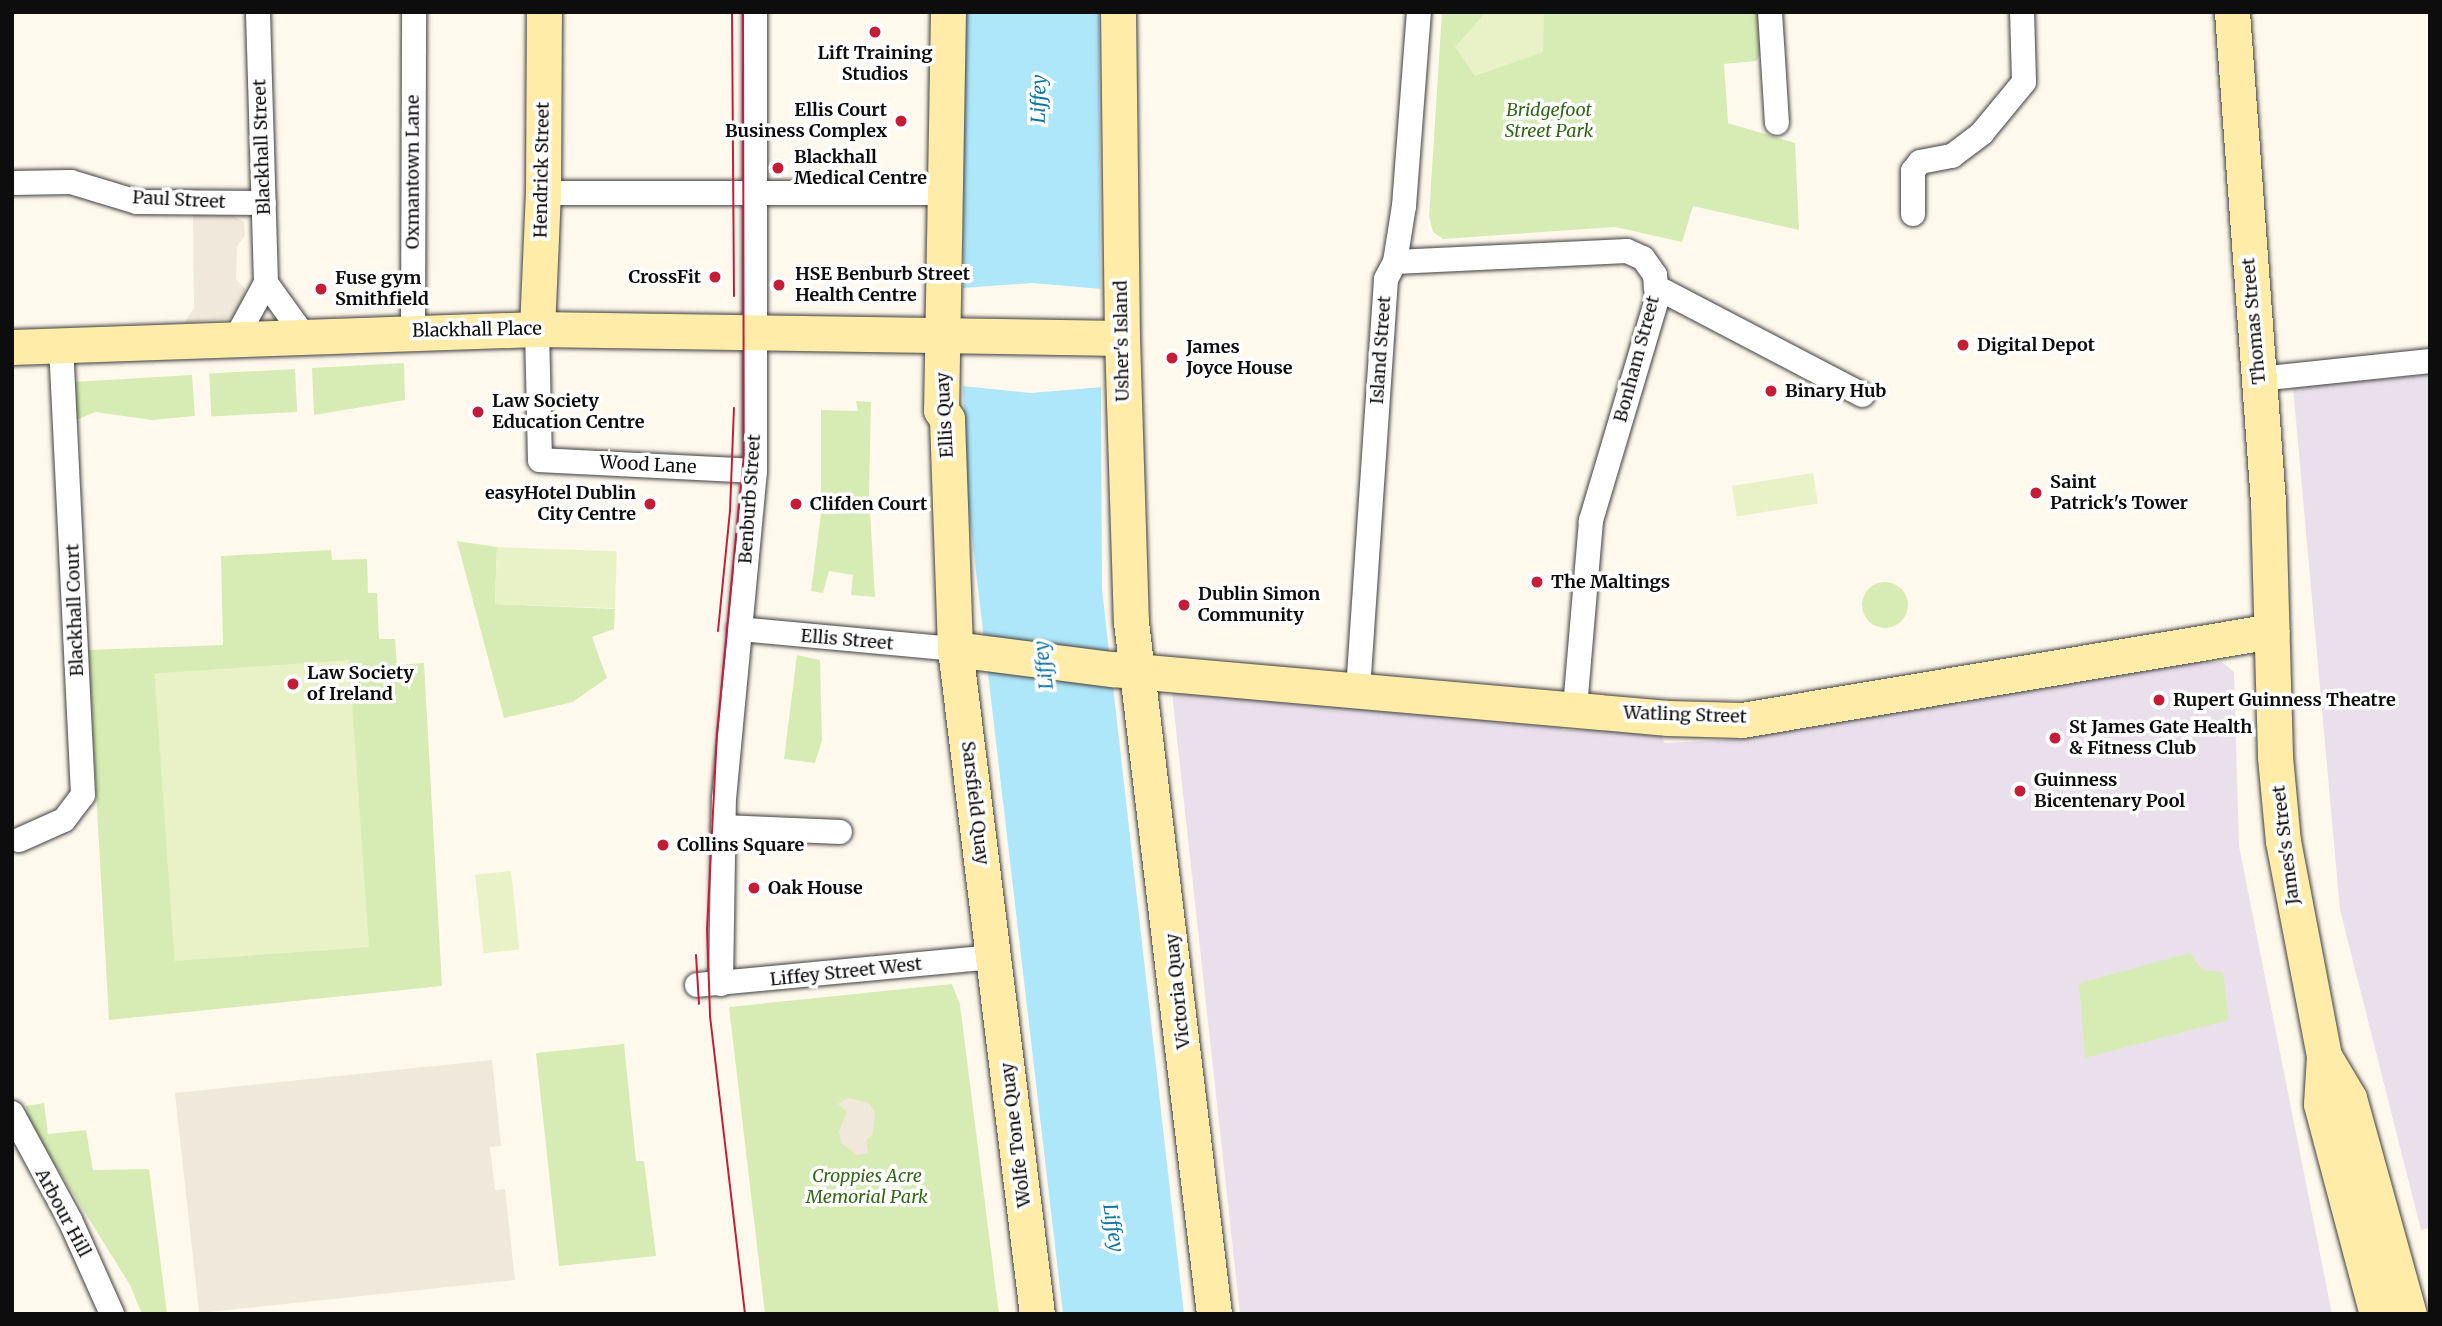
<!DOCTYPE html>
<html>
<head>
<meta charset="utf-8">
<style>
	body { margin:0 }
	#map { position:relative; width:2442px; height:1326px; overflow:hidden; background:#fff9ed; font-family:Merriweather,serif }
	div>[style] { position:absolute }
	.industrial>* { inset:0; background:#eae0ec }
	.green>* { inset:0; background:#d7ecb4; transform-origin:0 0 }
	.round { border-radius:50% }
	.pitch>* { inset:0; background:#e8f2c6; transform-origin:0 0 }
	.plaza>* { inset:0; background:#efe8db }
	.water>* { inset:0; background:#aee6fa }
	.pier>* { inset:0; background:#fff9ed }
	.roads { filter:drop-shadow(0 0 2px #404040) drop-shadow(0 0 2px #404040) }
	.street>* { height:24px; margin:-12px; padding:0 12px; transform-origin:12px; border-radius:12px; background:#fff }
	.secondary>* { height:35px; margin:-17.5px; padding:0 17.5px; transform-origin:17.5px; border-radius:17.5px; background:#ffeca8 }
	.tram>* { height:2px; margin:-1px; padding:0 1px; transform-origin:1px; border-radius:1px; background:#c51d38 }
	.dots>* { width:19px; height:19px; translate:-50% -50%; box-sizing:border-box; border:4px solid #fff; border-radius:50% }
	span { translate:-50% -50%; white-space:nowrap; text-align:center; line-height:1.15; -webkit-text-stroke:7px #fff; paint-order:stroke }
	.poi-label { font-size:18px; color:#0d0d0d; font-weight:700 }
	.right { translate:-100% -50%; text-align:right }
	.left { translate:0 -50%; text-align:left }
	.park-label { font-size:18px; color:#336819; font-style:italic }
	.street-label { font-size:18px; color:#0d0d0d }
	.water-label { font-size:19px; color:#0f75a6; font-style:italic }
	.frame { position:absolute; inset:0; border:14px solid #0d0d0d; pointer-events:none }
</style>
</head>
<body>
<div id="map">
	<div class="industrial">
		<div style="clip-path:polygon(2430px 375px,2430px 1228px,2421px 1230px,2340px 910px,2293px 387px)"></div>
		<div style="clip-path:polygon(2222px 662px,2234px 672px,2239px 846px,2332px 1314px,1240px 1314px,1172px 693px,1180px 684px,1559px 723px,1562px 730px,1659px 731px,1665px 743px,1744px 739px,1953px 696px,1957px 706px,2002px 690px,2144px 663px)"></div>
	</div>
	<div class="green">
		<div style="clip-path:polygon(1442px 12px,1759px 12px,1762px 54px,1756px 61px,1724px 64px,1728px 123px,1795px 143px,1799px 230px,1693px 206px,1682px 242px,1615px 227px,1443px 239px,1433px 232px,1429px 216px)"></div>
		<div style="clip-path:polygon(404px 363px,405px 400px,314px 415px,312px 368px)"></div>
		<div style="left:295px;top:369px;width:43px;height:86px;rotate:87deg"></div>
		<div style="clip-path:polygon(192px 375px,195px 416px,152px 420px,95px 412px,74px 421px,72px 382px)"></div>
		<div style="clip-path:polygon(856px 401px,871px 402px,869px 494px,875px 597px,851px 595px,853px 575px,829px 571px,823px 593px,811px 591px,821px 513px,821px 410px,858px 411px)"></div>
		<div style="clip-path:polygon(457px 541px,497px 547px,495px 604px,615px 609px,614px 629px,592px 637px,607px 678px,573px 702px,504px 718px)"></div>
		<div style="clip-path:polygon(331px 550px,332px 560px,367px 559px,368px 593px,377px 593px,379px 639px,395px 639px,397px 665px,424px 663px,442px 986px,109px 1020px,88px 650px,223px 645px,221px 556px)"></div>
		<div class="round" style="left:1862px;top:582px;width:46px;height:46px"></div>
		<div style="clip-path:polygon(797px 655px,820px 660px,822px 740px,815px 763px,784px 759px)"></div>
		<div style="clip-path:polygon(2190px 953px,2202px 970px,2223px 972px,2229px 1020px,2085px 1058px,2079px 983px)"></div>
		<div style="clip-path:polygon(952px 984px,960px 1005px,999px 1314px,765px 1314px,729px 1007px)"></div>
		<div style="clip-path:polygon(624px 1044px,636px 1161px,644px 1161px,656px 1256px,559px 1266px,536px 1053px)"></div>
		<div style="clip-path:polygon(44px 1103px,48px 1134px,86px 1130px,93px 1170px,149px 1169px,167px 1314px,142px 1314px,130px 1285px,28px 1121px,26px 1106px)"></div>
	</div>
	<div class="pitch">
		<div style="clip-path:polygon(1486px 12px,1544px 14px,1543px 52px,1475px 76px,1455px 47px)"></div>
		<div style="left:1813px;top:473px;width:31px;height:82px;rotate:81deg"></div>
		<div style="left:497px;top:547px;width:120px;height:57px;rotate:2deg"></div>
		<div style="left:349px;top:660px;width:288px;height:195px;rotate:86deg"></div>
		<div style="left:511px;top:871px;width:79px;height:36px;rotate:84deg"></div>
	</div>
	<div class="plaza">
		<div style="clip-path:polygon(193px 210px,210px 216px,232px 215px,244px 222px,245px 235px,237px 247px,236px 279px,245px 289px,245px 304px,234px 318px,184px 323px,194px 308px)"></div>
		<div style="clip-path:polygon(492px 1060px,501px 1146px,490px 1147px,495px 1190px,505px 1189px,515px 1280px,199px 1313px,175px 1093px)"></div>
		<div style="clip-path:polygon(848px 1098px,869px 1103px,875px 1112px,873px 1134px,866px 1141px,868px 1153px,857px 1155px,841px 1143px,839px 1132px,847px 1111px,838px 1104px)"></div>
	</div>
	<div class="water">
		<div style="clip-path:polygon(964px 12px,1099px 12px,1102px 589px,1184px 1314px,1063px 1314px,968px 503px,963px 386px)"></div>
	</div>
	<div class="pier">
		<div style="clip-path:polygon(1032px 283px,1102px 289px,1102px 387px,1031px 393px,963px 386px,963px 288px)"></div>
	</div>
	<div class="roads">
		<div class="street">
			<div style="left:1770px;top:12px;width:111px;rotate:86.4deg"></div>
			<div style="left:12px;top:183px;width:59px;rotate:-1deg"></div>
			<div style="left:71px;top:182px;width:69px;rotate:16.9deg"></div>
			<div style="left:137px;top:202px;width:127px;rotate:0.5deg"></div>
			<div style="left:543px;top:193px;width:404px"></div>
			<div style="left:1913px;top:214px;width:43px;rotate:-90deg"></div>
			<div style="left:1913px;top:171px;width:11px;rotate:-52deg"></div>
			<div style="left:1920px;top:162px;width:33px;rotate:-11deg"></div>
			<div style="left:1952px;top:156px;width:38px;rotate:-37deg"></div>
			<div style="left:1982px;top:133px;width:66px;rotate:-50.5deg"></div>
			<div style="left:2024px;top:82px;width:70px;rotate:-91.6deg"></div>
			<div style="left:1395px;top:262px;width:232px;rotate:-2.7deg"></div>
			<div style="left:1627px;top:251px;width:17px;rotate:24deg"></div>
			<div style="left:1643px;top:258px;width:21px;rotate:55deg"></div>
			<div style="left:1655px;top:275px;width:24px;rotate:85deg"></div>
			<div style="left:1657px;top:299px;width:232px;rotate:106.6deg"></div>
			<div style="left:1591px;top:521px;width:189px;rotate:94.9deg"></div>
			<div style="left:266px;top:283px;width:62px;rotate:54.2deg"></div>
			<div style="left:1656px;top:287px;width:233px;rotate:27.6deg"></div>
			<div style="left:537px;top:329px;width:131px;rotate:88.7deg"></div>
			<div style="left:540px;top:460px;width:215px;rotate:2.9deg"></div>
			<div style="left:413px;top:332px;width:320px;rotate:-89.8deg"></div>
			<div style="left:237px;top:336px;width:60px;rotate:-61.3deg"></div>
			<div style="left:266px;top:283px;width:271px;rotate:-91.7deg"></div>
			<div style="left:2259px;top:379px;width:172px;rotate:-6deg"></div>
			<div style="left:739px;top:629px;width:217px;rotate:5.3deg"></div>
			<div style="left:1358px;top:690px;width:412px;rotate:-86.1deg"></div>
			<div style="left:1386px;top:279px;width:19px;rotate:-62deg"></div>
			<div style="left:1395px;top:262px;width:57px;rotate:-80.9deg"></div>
			<div style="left:1404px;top:206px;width:195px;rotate:-85.6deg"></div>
			<div style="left:723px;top:827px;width:117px;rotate:2.4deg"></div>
			<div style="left:19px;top:840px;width:49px;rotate:-24deg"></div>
			<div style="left:64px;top:820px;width:31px;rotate:-53deg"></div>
			<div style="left:83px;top:795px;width:451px;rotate:-92.8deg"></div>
			<div style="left:721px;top:984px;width:185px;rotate:-89.1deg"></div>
			<div style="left:724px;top:799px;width:329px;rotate:-84.6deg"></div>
			<div style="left:755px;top:471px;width:459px;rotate:-90deg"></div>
			<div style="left:697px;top:985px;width:299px;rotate:-5.4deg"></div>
			<div style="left:12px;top:1113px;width:122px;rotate:61.5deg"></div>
			<div style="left:70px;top:1220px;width:103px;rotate:65.9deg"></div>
		</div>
		<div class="secondary">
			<div style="left:948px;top:12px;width:398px;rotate:91deg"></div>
			<div style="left:941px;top:410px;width:11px;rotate:56deg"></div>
			<div style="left:947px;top:419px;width:230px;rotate:88deg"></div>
			<div style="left:955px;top:649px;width:670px;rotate:82.97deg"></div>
			<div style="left:1118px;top:12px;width:326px;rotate:89.3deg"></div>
			<div style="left:1122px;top:338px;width:284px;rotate:88.2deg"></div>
			<div style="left:1131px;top:622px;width:697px;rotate:83.16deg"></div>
			<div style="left:2232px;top:12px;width:493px;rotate:85.8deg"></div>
			<div style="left:2268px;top:504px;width:253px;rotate:88.4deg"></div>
			<div style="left:2275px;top:757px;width:84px;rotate:84.6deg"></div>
			<div style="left:2283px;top:841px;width:219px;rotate:79.2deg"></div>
			<div style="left:2324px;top:1056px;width:48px;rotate:93.6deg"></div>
			<div style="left:2321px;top:1104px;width:217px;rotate:75.1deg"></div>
			<div style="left:537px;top:329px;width:136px;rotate:-87.5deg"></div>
			<div style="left:543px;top:193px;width:181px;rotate:-89.7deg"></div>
			<div style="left:12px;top:347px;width:525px;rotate:-1.96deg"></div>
			<div style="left:537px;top:329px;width:585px;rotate:0.88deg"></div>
			<div style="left:955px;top:649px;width:158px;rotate:7.3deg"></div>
			<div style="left:1112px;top:669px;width:558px;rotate:5.04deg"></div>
			<div style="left:1668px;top:718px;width:74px;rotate:1.5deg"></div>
			<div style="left:1742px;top:720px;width:537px;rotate:-9.53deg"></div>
			<div style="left:2324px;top:1056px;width:49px;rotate:59.2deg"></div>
			<div style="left:2349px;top:1098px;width:224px;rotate:74.5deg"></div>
		</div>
	</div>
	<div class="tram">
		<div style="left:732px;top:12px;width:284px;rotate:89.6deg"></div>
		<div style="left:743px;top:12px;width:442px;rotate:89.9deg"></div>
		<div style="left:744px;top:454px;width:280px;rotate:95.5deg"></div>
		<div style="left:717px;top:733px;width:195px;rotate:92.9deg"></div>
		<div style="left:707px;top:928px;width:88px;rotate:88deg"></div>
		<div style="left:710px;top:1016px;width:300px;rotate:83.3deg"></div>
		<div style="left:718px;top:631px;width:121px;rotate:-84.3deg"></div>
		<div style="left:730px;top:511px;width:103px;rotate:-87.8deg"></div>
		<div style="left:696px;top:955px;width:49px;rotate:86.5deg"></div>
	</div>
	<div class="dots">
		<div style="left:875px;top:32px;background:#c51d38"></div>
		<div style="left:901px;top:121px;background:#c51d38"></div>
		<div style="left:778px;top:168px;background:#c51d38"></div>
		<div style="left:715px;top:277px;background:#c51d38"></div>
		<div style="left:779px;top:285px;background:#c51d38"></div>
		<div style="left:321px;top:289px;background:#c51d38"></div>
		<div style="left:1963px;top:345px;background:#c51d38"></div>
		<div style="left:1172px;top:358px;background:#c51d38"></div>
		<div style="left:1771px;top:391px;background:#c51d38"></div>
		<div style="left:478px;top:412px;background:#c51d38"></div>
		<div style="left:2036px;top:493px;background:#c51d38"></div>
		<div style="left:650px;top:504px;background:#c51d38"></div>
		<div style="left:796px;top:504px;background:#c51d38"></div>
		<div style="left:1537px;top:582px;background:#c51d38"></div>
		<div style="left:1184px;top:605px;background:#c51d38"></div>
		<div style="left:293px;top:684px;background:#c51d38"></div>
		<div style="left:2159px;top:700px;background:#c51d38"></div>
		<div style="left:2055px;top:738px;background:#c51d38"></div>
		<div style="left:2020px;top:791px;background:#c51d38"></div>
		<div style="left:663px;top:845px;background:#c51d38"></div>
		<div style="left:754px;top:888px;background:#c51d38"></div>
	</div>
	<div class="poi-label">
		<span style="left:875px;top:64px">Lift Training<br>Studios</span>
		<span class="right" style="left:887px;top:121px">Ellis Court<br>Business Complex</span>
		<span class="left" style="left:794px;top:168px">Blackhall<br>Medical Centre</span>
		<span class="left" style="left:795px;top:285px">HSE Benburb Street<br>Health Centre</span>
		<span class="right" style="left:701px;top:277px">CrossFit</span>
		<span class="left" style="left:335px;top:289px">Fuse gym<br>Smithfield</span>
		<span class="left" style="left:1977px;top:345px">Digital Depot</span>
		<span class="left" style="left:1186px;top:358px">James<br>Joyce House</span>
		<span class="left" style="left:1785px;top:391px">Binary Hub</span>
		<span class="left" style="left:492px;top:412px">Law Society<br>Education Centre</span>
		<span class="left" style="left:2050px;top:493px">Saint<br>Patrick's Tower</span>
		<span class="right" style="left:636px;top:504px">easyHotel Dublin<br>City Centre</span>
		<span class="left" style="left:810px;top:504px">Clifden Court</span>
		<span class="left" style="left:1551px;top:582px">The Maltings</span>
		<span class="left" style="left:1198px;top:605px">Dublin Simon<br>Community</span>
		<span class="left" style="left:307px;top:684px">Law Society<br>of Ireland</span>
		<span class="left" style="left:2173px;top:700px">Rupert Guinness Theatre</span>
		<span class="left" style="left:2069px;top:738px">St James Gate Health<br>&amp; Fitness Club</span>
		<span class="left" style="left:2034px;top:791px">Guinness<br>Bicentenary Pool</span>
		<span class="left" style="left:677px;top:845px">Collins Square</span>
		<span class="left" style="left:768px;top:888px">Oak House</span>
	</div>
	<div class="park-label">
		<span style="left:1549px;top:121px">Bridgefoot<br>Street Park</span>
		<span style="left:867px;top:1187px">Croppies Acre<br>Memorial Park</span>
	</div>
	<div class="street-label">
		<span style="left:262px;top:147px;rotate:-92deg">Blackhall Street</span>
		<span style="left:542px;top:170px;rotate:-89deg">Hendrick Street</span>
		<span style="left:413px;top:172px;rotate:-90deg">Oxmantown Lane</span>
		<span style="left:179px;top:200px;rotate:3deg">Paul Street</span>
		<span style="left:2254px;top:321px;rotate:-95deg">Thomas Street</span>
		<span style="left:477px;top:330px;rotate:-1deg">Blackhall Place</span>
		<span style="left:1122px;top:341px;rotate:-91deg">Usher's Island</span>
		<span style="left:1381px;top:350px;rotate:-86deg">Island Street</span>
		<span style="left:1637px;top:359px;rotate:-75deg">Bonham Street</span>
		<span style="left:945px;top:415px;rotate:-93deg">Ellis Quay</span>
		<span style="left:648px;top:465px;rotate:3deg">Wood Lane</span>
		<span style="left:750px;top:499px;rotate:-86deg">Benburb Street</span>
		<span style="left:75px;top:610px;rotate:-92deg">Blackhall Court</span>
		<span style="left:847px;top:640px;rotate:5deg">Ellis Street</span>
		<span style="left:1685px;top:715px;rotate:2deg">Watling Street</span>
		<span style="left:975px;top:803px;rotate:83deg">Sarsfield Quay</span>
		<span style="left:2286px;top:845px;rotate:-97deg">James's Street</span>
		<span style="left:846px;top:972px;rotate:-6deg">Liffey Street West</span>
		<span style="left:1178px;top:991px;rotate:-96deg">Victoria Quay</span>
		<span style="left:1016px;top:1135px;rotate:-97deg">Wolfe Tone Quay</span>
		<span style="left:63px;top:1213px;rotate:62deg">Arbour Hill</span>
	</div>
	<div class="water-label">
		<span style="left:1039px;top:99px;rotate:-89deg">Liffey</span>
		<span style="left:1044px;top:665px;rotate:-97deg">Liffey</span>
		<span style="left:1113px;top:1228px;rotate:81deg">Liffey</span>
	</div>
	<div class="frame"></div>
</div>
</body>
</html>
